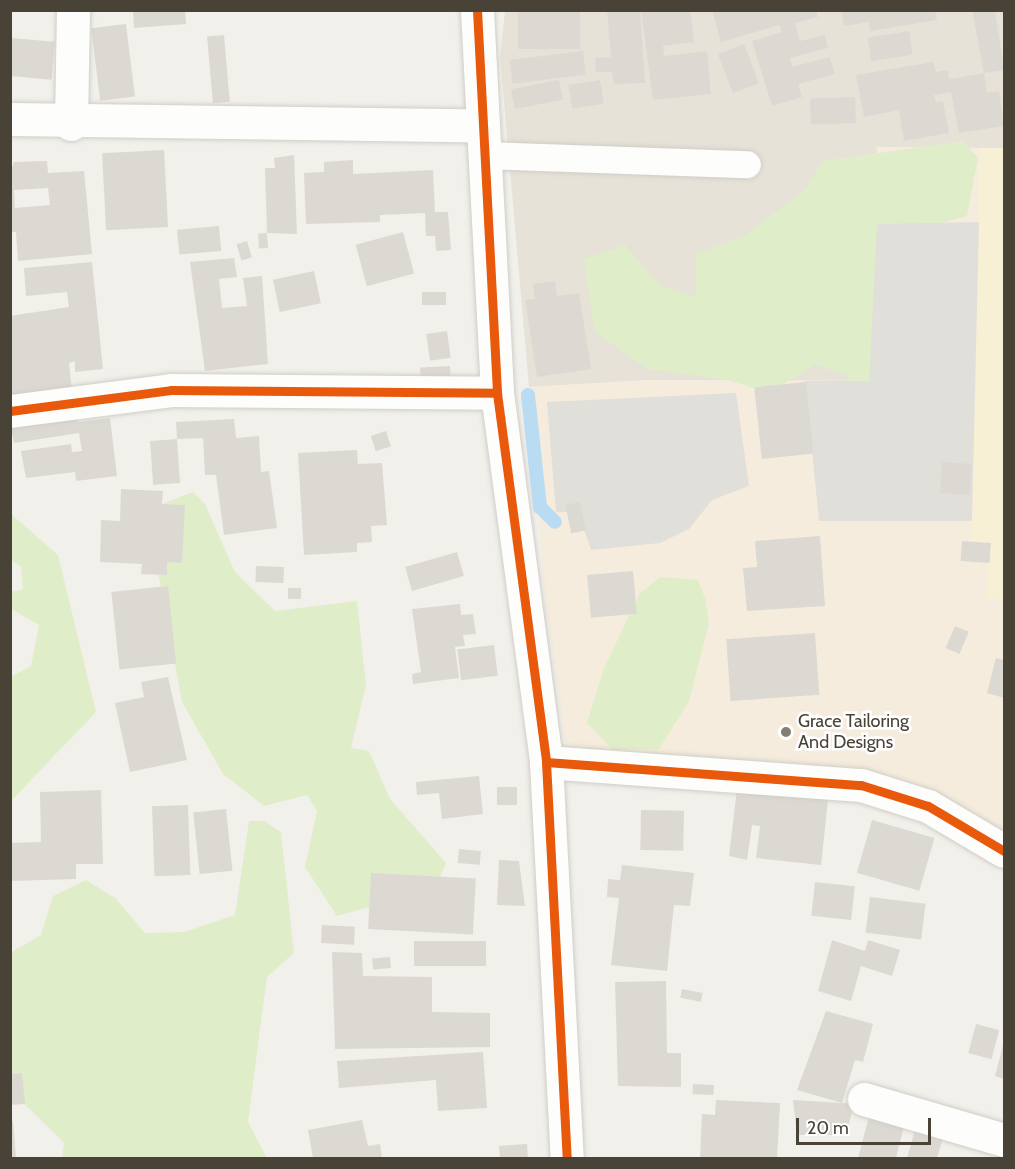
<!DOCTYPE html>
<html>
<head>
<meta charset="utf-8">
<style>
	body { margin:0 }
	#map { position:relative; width:1015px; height:1169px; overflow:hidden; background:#f2f0eb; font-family:Cabin,sans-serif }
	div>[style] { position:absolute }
	.residential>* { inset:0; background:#e7e2d8 }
	.commercial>* { inset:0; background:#f5ecdd }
	.green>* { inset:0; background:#dfeec9 }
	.sand>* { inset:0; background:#f8f0d4 }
	.parking>* { inset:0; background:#e1dfda }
	.stream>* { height:14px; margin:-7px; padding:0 7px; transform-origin:7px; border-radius:7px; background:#b9dcf3 }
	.building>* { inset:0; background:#dcd9d3; transform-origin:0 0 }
	.roads { filter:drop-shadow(0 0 2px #d0cec8) drop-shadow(0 0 2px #d0cec8) }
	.service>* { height:27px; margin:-13.5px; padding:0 13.5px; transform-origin:13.5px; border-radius:13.5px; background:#fdfdfc }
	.minor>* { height:33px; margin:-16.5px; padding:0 16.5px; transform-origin:16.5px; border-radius:16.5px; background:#fdfdfc }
	.tertiary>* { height:33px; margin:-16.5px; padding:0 16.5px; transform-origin:16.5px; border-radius:16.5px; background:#fdfdfc }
	.cycleway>* { height:9px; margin:-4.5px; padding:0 4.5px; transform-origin:4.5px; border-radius:4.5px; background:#e8590c }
	.dots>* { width:16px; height:16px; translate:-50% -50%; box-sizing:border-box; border:3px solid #fff; border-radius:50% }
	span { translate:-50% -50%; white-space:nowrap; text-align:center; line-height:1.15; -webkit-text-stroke:5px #fff; paint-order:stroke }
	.poi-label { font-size:18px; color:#494236 }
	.left { translate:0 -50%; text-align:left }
	.frame { position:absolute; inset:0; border:12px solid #494236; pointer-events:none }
	.scale { position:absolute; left:796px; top:1118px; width:135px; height:27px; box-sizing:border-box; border:3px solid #494236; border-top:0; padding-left:8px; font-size:18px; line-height:21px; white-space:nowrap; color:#494236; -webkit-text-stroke:4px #fff; paint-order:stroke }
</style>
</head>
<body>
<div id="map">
	<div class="residential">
		<div style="clip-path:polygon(505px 11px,1004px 11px,1004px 148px,877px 147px,869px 381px,651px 380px,529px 387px,500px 56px)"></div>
	</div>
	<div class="commercial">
		<div style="clip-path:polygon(877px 147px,979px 148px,971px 558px,988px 559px,987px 598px,1004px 599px,1004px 852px,889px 798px,584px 758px,566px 747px,544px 588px,529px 387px,651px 380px,869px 381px)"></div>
	</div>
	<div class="green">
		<div style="clip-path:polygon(963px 141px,978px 158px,967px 216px,919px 229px,887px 452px,839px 426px,850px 377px,815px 364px,770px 393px,728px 380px,648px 369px,595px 332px,584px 259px,625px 245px,660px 286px,696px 297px,696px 254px,742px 237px,804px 191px,823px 161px)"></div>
		<div style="clip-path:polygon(193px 492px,205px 504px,235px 572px,275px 611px,357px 601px,366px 685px,351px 748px,369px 751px,390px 799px,446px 863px,435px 889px,337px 916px,305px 867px,317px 811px,307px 795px,264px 806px,223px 774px,182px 702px,153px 545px,162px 504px)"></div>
		<div style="clip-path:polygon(11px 514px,58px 555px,96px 712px,11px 801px,11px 677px,31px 666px,39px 625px,11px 609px,11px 592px,23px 589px,21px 567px,11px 560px)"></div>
		<div style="clip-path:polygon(660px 577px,698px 580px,705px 598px,709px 623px,689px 701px,659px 749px,613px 750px,587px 723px,604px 668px,640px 593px)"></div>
		<div style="clip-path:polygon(249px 821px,264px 821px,281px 832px,294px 953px,267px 977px,259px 1037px,248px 1122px,267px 1158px,62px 1158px,64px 1143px,11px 1091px,10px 953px,41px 935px,53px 896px,86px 880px,115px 898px,145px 933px,184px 932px,235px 915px)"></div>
	</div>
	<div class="sand">
		<div style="clip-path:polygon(979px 148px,1004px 148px,1004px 599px,987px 598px,988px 559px,971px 558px)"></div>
	</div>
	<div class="parking">
		<div style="clip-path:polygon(979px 222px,972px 521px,819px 521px,805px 381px,869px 381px,877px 224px)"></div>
		<div style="clip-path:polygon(736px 393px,749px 486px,712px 500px,689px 529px,660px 543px,591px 550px,578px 512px,556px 512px,547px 402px)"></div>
	</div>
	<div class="stream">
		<div style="left:528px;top:395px;width:113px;rotate:83.9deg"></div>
		<div style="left:540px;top:507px;width:21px;rotate:45deg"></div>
	</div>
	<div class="building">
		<div style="clip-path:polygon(133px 10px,185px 10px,186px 24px,134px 28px)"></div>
		<div style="left:518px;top:10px;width:62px;height:39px"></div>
		<div style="clip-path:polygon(607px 10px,640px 10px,645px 83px,614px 84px,612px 72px,596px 72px,595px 58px,611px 57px)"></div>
		<div style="clip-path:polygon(641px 10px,690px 10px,694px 42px,663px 46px,664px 56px,707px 51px,711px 94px,653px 100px)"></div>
		<div style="clip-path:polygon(712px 10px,816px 10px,818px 17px,795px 23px,800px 41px,825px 35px,828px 48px,790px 58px,792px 67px,830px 57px,835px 74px,798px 84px,802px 97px,772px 106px,752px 41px,782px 32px,779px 25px,721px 42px)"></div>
		<div style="clip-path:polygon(841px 10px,935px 10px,937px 20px,870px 31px,869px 22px,844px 26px)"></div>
		<div style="clip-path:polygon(972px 10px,995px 10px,1004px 70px,984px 73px)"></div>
		<div style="left:126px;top:24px;width:73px;height:35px;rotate:83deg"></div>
		<div style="left:909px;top:31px;width:24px;height:42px;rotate:81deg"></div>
		<div style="left:224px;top:35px;width:67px;height:17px;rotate:85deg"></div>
		<div style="left:11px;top:38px;width:44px;height:38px;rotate:5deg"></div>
		<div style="left:744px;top:44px;width:42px;height:28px;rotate:69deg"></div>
		<div style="left:583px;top:51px;width:24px;height:74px;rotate:83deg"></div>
		<div style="clip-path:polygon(933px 62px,936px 72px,948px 70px,949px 79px,984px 73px,987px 93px,999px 91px,1004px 126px,959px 133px,951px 92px,934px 95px,936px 102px,943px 101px,949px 133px,904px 141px,899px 110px,864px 117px,856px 75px)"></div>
		<div style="left:559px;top:80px;width:20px;height:49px;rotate:79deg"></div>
		<div style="left:600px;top:80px;width:24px;height:32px;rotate:81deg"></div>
		<div style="left:855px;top:97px;width:26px;height:45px;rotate:88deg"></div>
		<div style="left:164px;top:150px;width:77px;height:62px;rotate:87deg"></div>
		<div style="clip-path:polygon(294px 155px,297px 234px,267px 233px,265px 168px,275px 168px,274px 158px)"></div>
		<div style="clip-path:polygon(353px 160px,353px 174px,433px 170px,435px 212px,448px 212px,451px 250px,436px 251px,435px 236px,426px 236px,425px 213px,380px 215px,380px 222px,306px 224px,304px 173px,324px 172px,324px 162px)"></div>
		<div style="clip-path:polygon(evenodd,47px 161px,48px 173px,84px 171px,92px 254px,18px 261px,16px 232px,10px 232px,10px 172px,14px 162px,47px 161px,48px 188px,50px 205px,15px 208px,14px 190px,48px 188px)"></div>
		<div style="left:219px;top:226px;width:25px;height:42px;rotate:85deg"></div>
		<div style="left:403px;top:232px;width:43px;height:49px;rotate:75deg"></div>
		<div style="left:267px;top:233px;width:15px;height:9px;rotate:86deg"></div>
		<div style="left:247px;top:241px;width:17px;height:11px;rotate:73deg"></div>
		<div style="clip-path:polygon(234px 258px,237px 277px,219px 279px,222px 308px,247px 306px,243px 278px,262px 276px,268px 364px,205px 371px,190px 262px)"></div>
		<div style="clip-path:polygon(92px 262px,103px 369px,75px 372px,75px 361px,69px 363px,72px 391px,10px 399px,10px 316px,69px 307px,67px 292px,26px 296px,24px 268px)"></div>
		<div style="left:314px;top:271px;width:33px;height:42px;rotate:78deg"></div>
		<div style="clip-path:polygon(555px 281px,557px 296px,579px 293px,591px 369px,537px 377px,525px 300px,535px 299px,533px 284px)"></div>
		<div style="left:446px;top:292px;width:13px;height:24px;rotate:90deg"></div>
		<div style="left:447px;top:331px;width:27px;height:21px;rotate:82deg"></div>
		<div style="left:450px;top:366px;width:18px;height:30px;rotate:87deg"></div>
		<div style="left:806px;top:382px;width:72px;height:52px;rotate:84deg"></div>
		<div style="clip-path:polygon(75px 406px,78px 422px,110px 418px,117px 476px,76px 481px,75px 472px,26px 478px,21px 451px,71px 444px,72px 452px,82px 451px,79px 433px,14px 443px,10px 424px)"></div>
		<div style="clip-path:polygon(234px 419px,236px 438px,259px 436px,261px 472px,269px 471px,277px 528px,224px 535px,216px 475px,205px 475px,203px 438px,177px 439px,176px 422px)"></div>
		<div style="left:386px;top:431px;width:16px;height:16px;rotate:72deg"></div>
		<div style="left:177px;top:439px;width:44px;height:27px;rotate:86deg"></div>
		<div style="clip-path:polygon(357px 450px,358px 464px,382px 463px,387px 525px,371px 526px,372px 542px,357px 543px,357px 552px,304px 555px,298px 453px)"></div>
		<div style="left:942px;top:462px;width:30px;height:31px;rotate:4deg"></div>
		<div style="clip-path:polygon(121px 489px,163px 491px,162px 504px,185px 505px,182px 563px,167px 562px,167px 575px,141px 574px,142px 564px,100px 562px,101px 520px,120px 521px)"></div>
		<div style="left:580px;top:502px;width:29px;height:15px;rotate:78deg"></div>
		<div style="clip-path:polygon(820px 536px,825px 606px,747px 611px,743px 568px,757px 567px,755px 541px)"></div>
		<div style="left:962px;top:541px;width:29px;height:20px;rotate:4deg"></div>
		<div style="left:457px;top:552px;width:25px;height:54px;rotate:74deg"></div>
		<div style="left:256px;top:566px;width:28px;height:16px;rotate:2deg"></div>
		<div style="left:633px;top:571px;width:43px;height:46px;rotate:85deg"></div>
		<div style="left:168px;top:586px;width:78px;height:57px;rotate:84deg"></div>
		<div style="left:288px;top:588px;width:13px;height:11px"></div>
		<div style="clip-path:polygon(460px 604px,461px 615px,473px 614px,476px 634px,463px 635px,465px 646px,455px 647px,459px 678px,413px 684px,412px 674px,421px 672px,412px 609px)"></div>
		<div style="left:955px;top:626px;width:15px;height:24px;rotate:23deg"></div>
		<div style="left:815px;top:633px;width:62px;height:89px;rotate:86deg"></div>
		<div style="left:494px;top:645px;width:31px;height:37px;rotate:83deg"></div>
		<div style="clip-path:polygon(996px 658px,1004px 660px,1004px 698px,987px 693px)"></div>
		<div style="clip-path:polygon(168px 677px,187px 760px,130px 772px,115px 703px,144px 697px,141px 682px)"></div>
		<div style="clip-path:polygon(479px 776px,483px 814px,442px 819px,439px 793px,417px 795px,416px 782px)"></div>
		<div style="left:497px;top:787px;width:20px;height:18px"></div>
		<div style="clip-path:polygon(737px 789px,828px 800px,821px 865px,756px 858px,760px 826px,752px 825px,747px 860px,729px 856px)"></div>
		<div style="clip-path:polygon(101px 790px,103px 864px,76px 864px,76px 879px,10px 881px,10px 843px,41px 842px,40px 792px)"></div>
		<div style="left:188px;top:805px;width:70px;height:36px;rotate:88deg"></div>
		<div style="left:226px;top:809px;width:62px;height:33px;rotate:84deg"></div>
		<div style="left:641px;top:810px;width:43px;height:40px;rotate:1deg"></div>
		<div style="left:872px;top:820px;width:65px;height:55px;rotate:16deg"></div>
		<div style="left:459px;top:849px;width:22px;height:14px;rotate:5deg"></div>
		<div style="clip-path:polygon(499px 860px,519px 861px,525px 906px,497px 905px)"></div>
		<div style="clip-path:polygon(622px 865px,694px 873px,690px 906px,674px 905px,667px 971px,611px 965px,619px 898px,607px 897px,608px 879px,620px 880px)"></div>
		<div style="left:371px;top:873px;width:105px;height:56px;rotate:3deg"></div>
		<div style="left:815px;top:882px;width:40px;height:34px;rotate:6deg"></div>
		<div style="left:870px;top:897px;width:56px;height:36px;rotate:7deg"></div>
		<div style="left:322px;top:925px;width:33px;height:18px;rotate:3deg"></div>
		<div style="clip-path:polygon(832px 940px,865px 951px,868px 940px,900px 950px,892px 976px,861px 966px,851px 1001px,818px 991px)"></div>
		<div style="left:414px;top:941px;width:72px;height:25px"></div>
		<div style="clip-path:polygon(332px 952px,362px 953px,363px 976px,432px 977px,432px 1012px,490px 1013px,490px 1047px,335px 1049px)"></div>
		<div style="left:390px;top:957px;width:11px;height:18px;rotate:85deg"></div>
		<div style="clip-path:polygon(666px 981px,667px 1053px,681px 1053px,681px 1087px,618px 1086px,615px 982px)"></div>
		<div style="left:682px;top:989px;width:21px;height:9px;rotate:11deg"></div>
		<div style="clip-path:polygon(826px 1011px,873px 1024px,863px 1062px,855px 1060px,842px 1103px,854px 1104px,846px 1135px,797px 1135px,793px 1100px,842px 1103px,797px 1090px)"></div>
		<div style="left:976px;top:1024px;width:24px;height:30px;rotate:15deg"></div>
		<div style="clip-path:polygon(1004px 1041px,1004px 1079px,995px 1076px)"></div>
		<div style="clip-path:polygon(483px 1052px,487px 1108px,438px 1111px,436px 1080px,339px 1088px,337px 1061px)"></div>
		<div style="clip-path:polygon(22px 1073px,25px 1104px,10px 1105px,10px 1074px)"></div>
		<div style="left:693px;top:1084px;width:21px;height:10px;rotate:3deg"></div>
		<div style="clip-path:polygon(716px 1100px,780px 1103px,777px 1158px,700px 1158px,702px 1114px,715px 1115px)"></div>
		<div style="clip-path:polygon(871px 1109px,906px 1118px,896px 1158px,858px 1158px)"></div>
		<div style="clip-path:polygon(362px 1120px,368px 1146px,380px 1144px,382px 1158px,313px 1158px,308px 1130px)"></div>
		<div style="clip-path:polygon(10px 1121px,13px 1121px,16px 1158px,10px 1158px)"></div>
		<div style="clip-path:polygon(915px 1130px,943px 1138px,937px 1158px,907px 1158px)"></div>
		<div style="left:527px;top:1144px;width:14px;height:28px;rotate:86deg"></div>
	</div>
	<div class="roads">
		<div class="service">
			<div style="left:484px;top:155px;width:263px;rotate:2deg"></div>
		</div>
		<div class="minor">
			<div style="left:10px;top:119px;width:472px;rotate:0.8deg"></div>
			<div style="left:71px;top:124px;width:114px;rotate:-89deg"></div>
			<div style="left:10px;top:411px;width:162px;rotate:-7.4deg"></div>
			<div style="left:171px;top:390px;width:326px;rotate:0.5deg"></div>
			<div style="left:546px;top:762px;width:316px;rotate:4.2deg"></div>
			<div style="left:861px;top:785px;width:70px;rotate:17.4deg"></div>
			<div style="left:928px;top:806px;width:88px;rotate:30.6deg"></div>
			<div style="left:864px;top:1099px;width:146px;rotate:16.3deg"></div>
		</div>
		<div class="tertiary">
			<div style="left:477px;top:10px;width:384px;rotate:87deg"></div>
			<div style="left:497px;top:393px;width:372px;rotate:82.4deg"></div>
			<div style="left:546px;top:762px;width:397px;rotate:87deg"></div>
		</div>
	</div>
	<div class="cycleway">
		<div style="left:477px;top:10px;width:384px;rotate:87deg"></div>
		<div style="left:497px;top:393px;width:372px;rotate:82.4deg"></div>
		<div style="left:546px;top:762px;width:397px;rotate:87deg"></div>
		<div style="left:10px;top:411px;width:162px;rotate:-7.4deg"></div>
		<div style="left:171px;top:390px;width:326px;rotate:0.5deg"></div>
		<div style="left:546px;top:762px;width:316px;rotate:4.2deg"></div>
		<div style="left:861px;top:785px;width:70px;rotate:17.4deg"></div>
		<div style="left:928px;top:806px;width:88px;rotate:30.6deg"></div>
	</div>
	<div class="dots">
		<div style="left:786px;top:732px;background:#847f75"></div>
	</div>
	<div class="poi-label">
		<span class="left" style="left:798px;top:732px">Grace Tailoring<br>And Designs</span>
	</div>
	<div class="frame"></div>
	<div class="scale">20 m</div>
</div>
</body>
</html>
